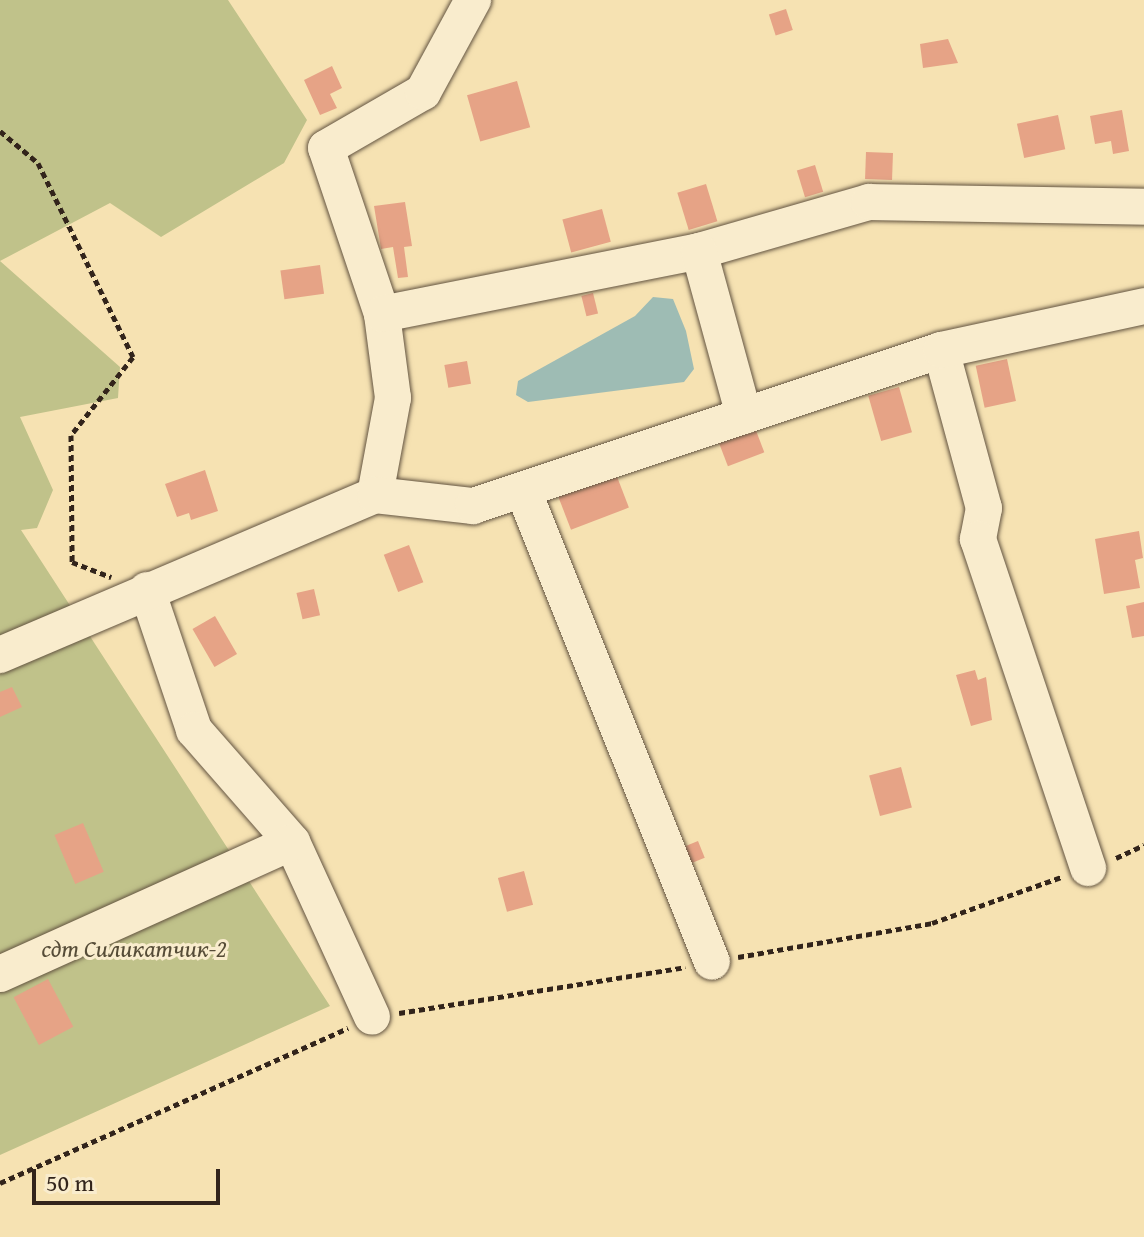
<!DOCTYPE html>
<html>
<head>
<meta charset="utf-8">
<style>
	body { margin:0 }
	#map { position:relative; width:1144px; height:1237px; overflow:hidden; background:#f6e2b2; font-family:"Gentium Book Plus",serif }
	div>[style] { position:absolute }
	.green>* { inset:0; background:#c0c28a }
	.water>* { inset:0; background:#9ebcb4 }
	.building>* { inset:0; background:#e6a386; transform-origin:0 0 }
	.path>* { height:5px; margin-top:-2.5px; transform-origin:0; background:repeating-linear-gradient(90deg,#32241b 0 6px,transparent 0 10px) }
	.roads { filter:drop-shadow(0 0 2px #635441) drop-shadow(0 0 2px #635441) }
	.minor>* { height:36px; margin:-18px; padding:0 18px; transform-origin:18px; border-radius:18px; background:#f9eccd }
	span { translate:-50% -50%; white-space:nowrap; text-align:center; line-height:1.15; -webkit-text-stroke:6px #f9eccd; paint-order:stroke }
	.park-label { font-size:24px; color:#564c37; font-style:italic }
	.scale { position:absolute; left:32px; top:1169px; width:188px; height:36px; box-sizing:border-box; border:4px solid #32241b; border-top:0; padding-left:10px; font-size:24px; line-height:28px; white-space:nowrap; color:#32241b; -webkit-text-stroke:6px #f9eccd; paint-order:stroke }
</style>
</head>
<body>
<div id="map">
	<div class="green">
		<div style="clip-path:polygon(0 0,228px 0,307px 120px,284px 163px,161px 237px,110px 203px,0 261px,120px 367px,118px 398px,20px 417px,53px 490px,37px 528px,21px 530px,330px 1006px,0 1155px)"></div>
	</div>
	<div class="water">
		<div style="clip-path:polygon(653px 297px,673px 299px,686px 331px,694px 369px,684px 382px,528px 402px,516px 395px,518px 381px,635px 316px)"></div>
	</div>
	<div class="building">
		<div style="left:786px;top:9px;width:22px;height:18px;rotate:72deg"></div>
		<div style="clip-path:polygon(948px 39px,958px 63px,923px 68px,920px 44px)"></div>
		<div style="clip-path:polygon(332px 66px,342px 88px,330px 94px,337px 108px,320px 115px,304px 80px)"></div>
		<div style="left:517px;top:81px;width:48px;height:52px;rotate:74deg"></div>
		<div style="clip-path:polygon(1122px 110px,1129px 151px,1113px 154px,1111px 141px,1095px 144px,1090px 116px)"></div>
		<div style="left:1058px;top:115px;width:35px;height:42px;rotate:78deg"></div>
		<div style="left:866px;top:152px;width:27px;height:27px;rotate:2deg"></div>
		<div style="left:815px;top:165px;width:28px;height:19px;rotate:73deg"></div>
		<div style="left:706px;top:184px;width:39px;height:30px;rotate:73deg"></div>
		<div style="clip-path:polygon(405px 202px,412px 246px,404px 247px,408px 277px,398px 278px,393px 247px,381px 249px,374px 206px)"></div>
		<div style="left:602px;top:209px;width:34px;height:41px;rotate:75deg"></div>
		<div style="left:320px;top:265px;width:29px;height:40px;rotate:82deg"></div>
		<div style="left:593px;top:293px;width:21px;height:12px;rotate:76deg"></div>
		<div style="left:1007px;top:359px;width:43px;height:32px;rotate:78deg"></div>
		<div style="left:467px;top:361px;width:23px;height:23px;rotate:80deg"></div>
		<div style="left:899px;top:387px;width:47px;height:32px;rotate:74deg"></div>
		<div style="left:755px;top:428px;width:26px;height:39px;rotate:69deg"></div>
		<div style="clip-path:polygon(205px 470px,218px 511px,191px 520px,189px 513px,177px 517px,165px 484px)"></div>
		<div style="left:616px;top:474px;width:36px;height:62px;rotate:69deg"></div>
		<div style="clip-path:polygon(1139px 531px,1143px 558px,1135px 560px,1140px 588px,1104px 594px,1095px 539px)"></div>
		<div style="left:409px;top:545px;width:40px;height:27px;rotate:69deg"></div>
		<div style="left:314px;top:589px;width:27px;height:18px;rotate:77deg"></div>
		<div style="clip-path:polygon(1144px 602px,1144px 636px,1132px 638px,1126px 606px)"></div>
		<div style="left:215px;top:616px;width:44px;height:26px;rotate:60deg"></div>
		<div style="clip-path:polygon(975px 670px,978px 680px,986px 677px,992px 720px,971px 726px,956px 675px)"></div>
		<div style="clip-path:polygon(12px 687px,22px 707px,0 717px,0 692px)"></div>
		<div style="left:901px;top:767px;width:42px;height:33px;rotate:75deg"></div>
		<div style="left:83px;top:823px;width:53px;height:31px;rotate:67deg"></div>
		<div style="left:698px;top:841px;width:18px;height:24px;rotate:68deg"></div>
		<div style="left:524px;top:871px;width:35px;height:27px;rotate:75deg"></div>
		<div style="left:48px;top:979px;width:54px;height:39px;rotate:62deg"></div>
	</div>
	<div class="path">
		<div style="left:0;top:131px;width:50px;rotate:40.1deg"></div>
		<div style="left:38px;top:163px;width:216px;rotate:63.9deg"></div>
		<div style="left:133px;top:357px;width:100px;rotate:128.5deg"></div>
		<div style="left:71px;top:435px;width:127px;rotate:89.5deg"></div>
		<div style="left:72px;top:562px;width:42px;rotate:21deg"></div>
		<div style="left:1116px;top:858px;width:31px;rotate:-25deg"></div>
		<div style="left:738px;top:957px;width:197px;rotate:-9.9deg"></div>
		<div style="left:932px;top:923px;width:137px;rotate:-19.6deg"></div>
		<div style="left:399px;top:1013px;width:290px;rotate:-9.1deg"></div>
		<div style="left:0;top:1183px;width:381px;rotate:-24deg"></div>
	</div>
	<div class="roads">
		<div class="minor">
			<div style="left:699px;top:251px;width:177px;rotate:-16.1deg"></div>
			<div style="left:869px;top:202px;width:275px;rotate:1deg"></div>
			<div style="left:382px;top:314px;width:175px;rotate:-108.6deg"></div>
			<div style="left:326px;top:148px;width:112px;rotate:-30deg"></div>
			<div style="left:423px;top:92px;width:105px;rotate:-61.5deg"></div>
			<div style="left:941px;top:350px;width:164px;rotate:74.8deg"></div>
			<div style="left:984px;top:508px;width:32px;rotate:101deg"></div>
			<div style="left:978px;top:539px;width:347px;rotate:71.5deg"></div>
			<div style="left:523px;top:490px;width:508px;rotate:68.18deg"></div>
			<div style="left:375px;top:495px;width:99px;rotate:-79.5deg"></div>
			<div style="left:393px;top:398px;width:85px;rotate:-97.5deg"></div>
			<div style="left:382px;top:314px;width:323px;rotate:-11.2deg"></div>
			<div style="left:699px;top:251px;width:171px;rotate:74.7deg"></div>
			<div style="left:147px;top:590px;width:148px;rotate:71.4deg"></div>
			<div style="left:194px;top:730px;width:149px;rotate:48.8deg"></div>
			<div style="left:292px;top:842px;width:192px;rotate:65.4deg"></div>
			<div style="left:0;top:655px;width:408px;rotate:-23.1deg"></div>
			<div style="left:375px;top:495px;width:99px;rotate:6.4deg"></div>
			<div style="left:473px;top:506px;width:493px;rotate:-18.4deg"></div>
			<div style="left:941px;top:350px;width:208px;rotate:-12.2deg"></div>
			<div style="left:0;top:974px;width:320px;rotate:-24.3deg"></div>
		</div>
	</div>
	<div class="park-label">
		<span style="left:134px;top:949px">сдт Силикатчик-2</span>
	</div>
	<div class="scale">50 m</div>
</div>
</body>
</html>
